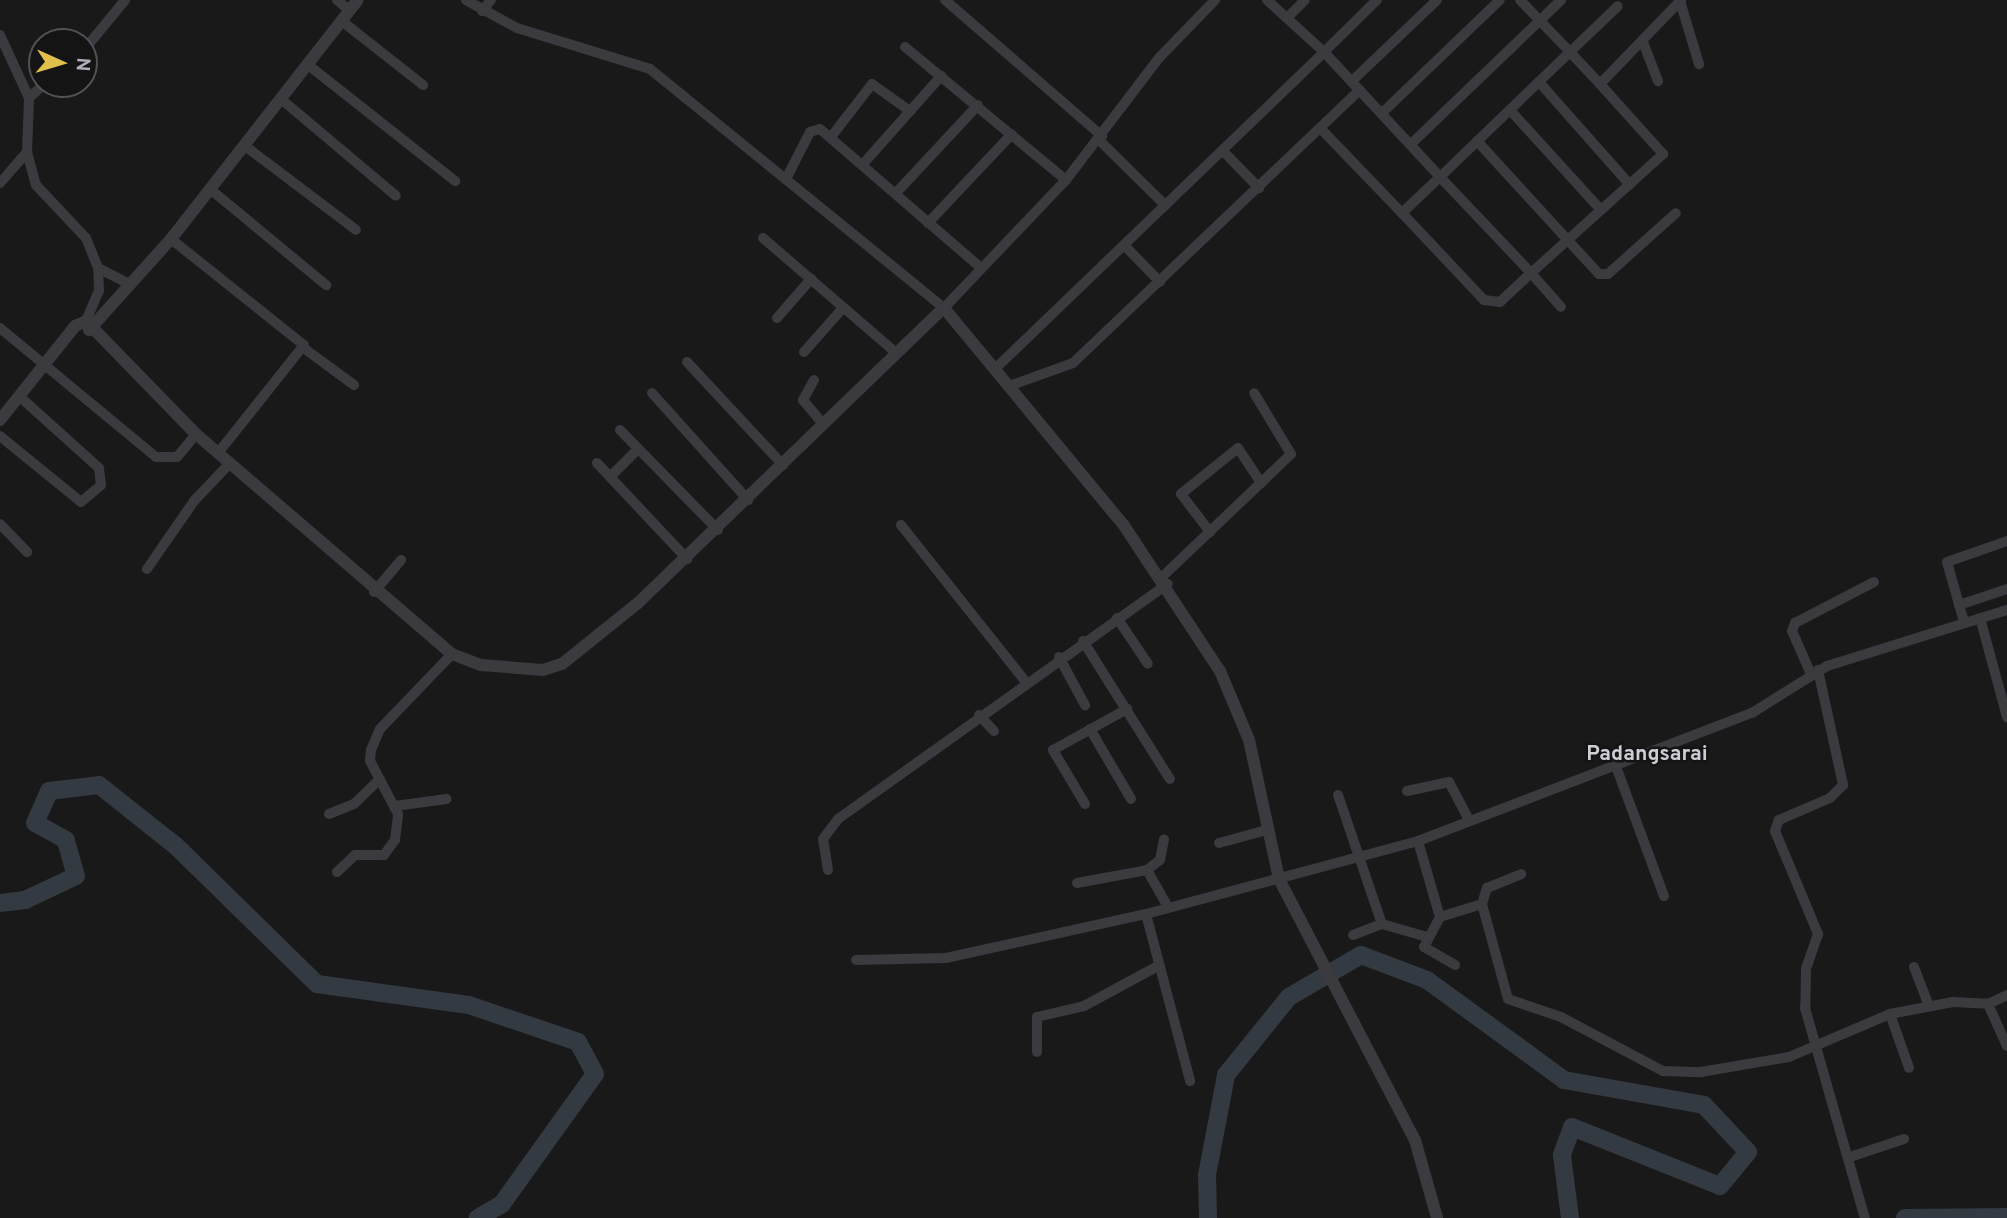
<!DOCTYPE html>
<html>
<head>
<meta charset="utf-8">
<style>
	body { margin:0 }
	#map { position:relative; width:2007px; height:1218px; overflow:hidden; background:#19191a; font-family:Overpass,sans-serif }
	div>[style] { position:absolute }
	.river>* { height:18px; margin:-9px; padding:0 9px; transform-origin:9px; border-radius:9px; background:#333a42 }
	.minor>* { height:10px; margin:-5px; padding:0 5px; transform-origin:5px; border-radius:5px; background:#3a3a3f }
	.tertiary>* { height:12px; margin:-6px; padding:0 6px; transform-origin:6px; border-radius:6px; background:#3a3a3f }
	span { translate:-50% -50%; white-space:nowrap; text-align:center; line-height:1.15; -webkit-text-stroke:5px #141415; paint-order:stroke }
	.quarter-label { font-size:21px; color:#cdced5; font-weight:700 }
	.north { position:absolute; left:28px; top:28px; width:70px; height:70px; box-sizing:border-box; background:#141415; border:2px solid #515257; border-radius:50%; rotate:94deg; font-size:19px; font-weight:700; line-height:28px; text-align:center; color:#acafb9 }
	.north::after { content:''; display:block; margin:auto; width:24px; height:32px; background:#e0c04b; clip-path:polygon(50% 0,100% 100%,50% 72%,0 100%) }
</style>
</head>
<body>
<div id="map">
	<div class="river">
		<div style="left:0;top:903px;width:25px;rotate:-7deg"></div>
		<div style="left:25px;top:900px;width:56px;rotate:-25.2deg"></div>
		<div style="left:76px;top:876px;width:37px;rotate:-106deg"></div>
		<div style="left:66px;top:840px;width:35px;rotate:-151deg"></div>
		<div style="left:35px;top:823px;width:35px;rotate:-66deg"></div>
		<div style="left:49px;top:791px;width:50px;rotate:-6.8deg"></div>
		<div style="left:99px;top:785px;width:98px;rotate:38.4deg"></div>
		<div style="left:176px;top:846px;width:197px;rotate:44.4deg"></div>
		<div style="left:317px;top:984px;width:153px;rotate:7.9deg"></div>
		<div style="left:469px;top:1005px;width:115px;rotate:18.7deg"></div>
		<div style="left:578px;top:1042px;width:36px;rotate:62deg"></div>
		<div style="left:595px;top:1074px;width:160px;rotate:125.6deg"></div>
		<div style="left:502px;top:1204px;width:28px;rotate:150deg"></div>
		<div style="left:1208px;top:1218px;width:43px;rotate:-91.3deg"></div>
		<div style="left:1207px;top:1175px;width:102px;rotate:-79.2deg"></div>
		<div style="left:1226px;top:1075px;width:100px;rotate:-51.1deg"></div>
		<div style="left:1289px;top:997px;width:83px;rotate:-30.3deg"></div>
		<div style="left:1361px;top:955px;width:71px;rotate:20.7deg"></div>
		<div style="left:1427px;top:980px;width:170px;rotate:36.1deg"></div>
		<div style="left:1564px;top:1080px;width:142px;rotate:10.1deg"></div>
		<div style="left:1704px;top:1105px;width:64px;rotate:46.9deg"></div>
		<div style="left:1748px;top:1152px;width:44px;rotate:129.5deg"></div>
		<div style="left:1720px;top:1186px;width:159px;rotate:-158.3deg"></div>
		<div style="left:1572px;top:1127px;width:30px;rotate:110deg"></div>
		<div style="left:1562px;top:1155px;width:64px;rotate:82.8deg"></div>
		<div style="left:1905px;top:1218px;width:102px;rotate:-0.6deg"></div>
	</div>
	<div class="minor">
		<div style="left:337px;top:0;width:17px;rotate:40deg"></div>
		<div style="left:466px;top:0;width:58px;rotate:28.8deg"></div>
		<div style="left:517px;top:28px;width:139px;rotate:17.1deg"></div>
		<div style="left:650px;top:69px;width:379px;rotate:39.1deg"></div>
		<div style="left:944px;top:308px;width:177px;rotate:-46.4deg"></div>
		<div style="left:1066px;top:180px;width:153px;rotate:-52.7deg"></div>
		<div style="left:1159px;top:58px;width:81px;rotate:-46deg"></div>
		<div style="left:945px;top:0;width:208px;rotate:40.9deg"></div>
		<div style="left:1267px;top:0;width:77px;rotate:42.4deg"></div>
		<div style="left:1324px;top:52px;width:74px;rotate:-44.5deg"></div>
		<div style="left:1520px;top:0;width:72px;rotate:46.1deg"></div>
		<div style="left:1570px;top:52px;width:66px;rotate:-43.8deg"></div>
		<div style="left:1680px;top:1px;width:66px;rotate:73.2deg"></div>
		<div style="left:482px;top:11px;width:14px;rotate:-51deg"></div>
		<div style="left:1287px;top:18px;width:25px;rotate:-45deg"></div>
		<div style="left:343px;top:22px;width:102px;rotate:38.2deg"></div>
		<div style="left:0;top:35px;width:69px;rotate:65.3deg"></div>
		<div style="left:29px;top:98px;width:54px;rotate:92.1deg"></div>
		<div style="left:27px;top:152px;width:34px;rotate:75deg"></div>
		<div style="left:36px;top:185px;width:73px;rotate:46.7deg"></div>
		<div style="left:86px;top:238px;width:32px;rotate:68deg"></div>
		<div style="left:98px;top:268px;width:37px;rotate:27deg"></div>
		<div style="left:1643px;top:42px;width:42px;rotate:69deg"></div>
		<div style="left:905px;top:47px;width:209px;rotate:39.6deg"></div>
		<div style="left:84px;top:50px;width:65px;rotate:-50.6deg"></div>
		<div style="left:307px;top:64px;width:189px;rotate:38.3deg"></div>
		<div style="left:1352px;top:81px;width:117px;rotate:-43.6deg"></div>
		<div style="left:1539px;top:82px;width:137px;rotate:48.5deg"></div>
		<div style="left:29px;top:98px;width:21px;rotate:-43deg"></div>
		<div style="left:281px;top:99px;width:150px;rotate:40.1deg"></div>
		<div style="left:1510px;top:110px;width:135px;rotate:47.7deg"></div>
		<div style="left:1382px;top:113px;width:163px;rotate:-43.8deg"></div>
		<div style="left:1322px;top:130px;width:115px;rotate:46.1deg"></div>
		<div style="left:1402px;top:213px;width:52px;rotate:-43.5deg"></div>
		<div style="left:1440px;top:177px;width:132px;rotate:46.5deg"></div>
		<div style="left:1531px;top:273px;width:178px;rotate:-42deg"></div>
		<div style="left:1663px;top:154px;width:94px;rotate:-132deg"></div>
		<div style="left:831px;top:137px;width:67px;rotate:-52.3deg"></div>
		<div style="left:872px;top:84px;width:47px;rotate:35.4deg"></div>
		<div style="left:1099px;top:140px;width:93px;rotate:44.6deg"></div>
		<div style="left:1477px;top:141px;width:180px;rotate:47.5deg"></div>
		<div style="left:1599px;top:274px;width:9px"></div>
		<div style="left:1608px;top:274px;width:91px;rotate:-41.9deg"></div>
		<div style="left:1411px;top:144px;width:208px;rotate:-43.8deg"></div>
		<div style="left:245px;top:146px;width:139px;rotate:37.1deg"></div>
		<div style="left:1223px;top:151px;width:52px;rotate:45.8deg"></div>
		<div style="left:863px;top:164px;width:118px;rotate:-48.4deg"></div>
		<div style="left:786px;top:179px;width:53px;rotate:-62.9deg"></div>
		<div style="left:810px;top:132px;width:10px;rotate:-17deg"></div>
		<div style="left:820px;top:129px;width:213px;rotate:40.8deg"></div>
		<div style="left:0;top:183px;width:41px;rotate:-48.9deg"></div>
		<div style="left:210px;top:189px;width:151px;rotate:39.6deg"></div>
		<div style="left:896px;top:193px;width:120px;rotate:-47deg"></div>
		<div style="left:1402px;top:213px;width:120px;rotate:46.7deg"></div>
		<div style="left:1484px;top:300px;width:16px;rotate:7deg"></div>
		<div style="left:1500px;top:302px;width:42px;rotate:-43.1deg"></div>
		<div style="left:1531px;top:273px;width:45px;rotate:48.6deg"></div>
		<div style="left:928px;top:223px;width:122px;rotate:-46.7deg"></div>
		<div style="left:763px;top:238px;width:176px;rotate:40.8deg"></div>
		<div style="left:171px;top:239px;width:170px;rotate:38.6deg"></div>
		<div style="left:304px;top:345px;width:137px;rotate:128.5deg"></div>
		<div style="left:1125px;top:246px;width:50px;rotate:45.8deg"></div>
		<div style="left:777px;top:318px;width:52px;rotate:-48.9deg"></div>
		<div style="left:86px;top:321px;width:33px;rotate:-67deg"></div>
		<div style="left:99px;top:291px;width:23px;rotate:-92deg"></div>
		<div style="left:0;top:328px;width:202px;rotate:39.6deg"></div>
		<div style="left:156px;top:457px;width:21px"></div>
		<div style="left:177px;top:457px;width:30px;rotate:-50deg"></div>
		<div style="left:305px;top:349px;width:61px;rotate:36.3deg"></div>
		<div style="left:804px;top:352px;width:57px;rotate:-48.5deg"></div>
		<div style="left:687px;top:362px;width:141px;rotate:47deg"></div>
		<div style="left:997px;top:367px;width:454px;rotate:-43.9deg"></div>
		<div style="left:1324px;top:52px;width:171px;rotate:47.1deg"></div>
		<div style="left:1440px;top:177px;width:180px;rotate:-43.9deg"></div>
		<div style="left:1570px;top:52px;width:44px;rotate:46.8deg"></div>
		<div style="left:1600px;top:84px;width:117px;rotate:-46deg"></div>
		<div style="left:814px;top:380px;width:23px;rotate:119deg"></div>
		<div style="left:803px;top:400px;width:31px;rotate:50deg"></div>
		<div style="left:1012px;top:385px;width:65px;rotate:-19.8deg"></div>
		<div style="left:1073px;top:363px;width:396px;rotate:-43.6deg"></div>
		<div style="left:652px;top:393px;width:144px;rotate:48.1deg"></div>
		<div style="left:620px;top:430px;width:140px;rotate:45.6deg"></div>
		<div style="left:0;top:436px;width:104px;rotate:39.2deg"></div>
		<div style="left:81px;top:502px;width:26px;rotate:-40deg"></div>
		<div style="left:101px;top:485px;width:17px;rotate:-97deg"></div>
		<div style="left:99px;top:468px;width:108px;rotate:-138deg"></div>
		<div style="left:597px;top:463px;width:132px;rotate:46.8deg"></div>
		<div style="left:610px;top:477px;width:40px;rotate:-45deg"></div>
		<div style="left:0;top:524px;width:39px;rotate:46deg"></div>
		<div style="left:901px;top:525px;width:201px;rotate:51.5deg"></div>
		<div style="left:1210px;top:532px;width:48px;rotate:-127.3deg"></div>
		<div style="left:1181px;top:494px;width:73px;rotate:-38.9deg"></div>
		<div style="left:1238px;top:448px;width:42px;rotate:56.7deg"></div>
		<div style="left:147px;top:569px;width:83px;rotate:-55.3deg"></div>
		<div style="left:194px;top:501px;width:52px;rotate:-46.5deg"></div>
		<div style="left:1162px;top:577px;width:178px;rotate:-43.6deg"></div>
		<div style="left:1291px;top:454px;width:71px;rotate:-121.2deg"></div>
		<div style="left:374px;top:592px;width:42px;rotate:-49.8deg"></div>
		<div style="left:1959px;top:605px;width:51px;rotate:-18.4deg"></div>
		<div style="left:1117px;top:618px;width:55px;rotate:56deg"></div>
		<div style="left:1980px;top:618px;width:103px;rotate:74.7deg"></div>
		<div style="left:1964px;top:622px;width:62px;rotate:-105.8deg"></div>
		<div style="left:1947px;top:562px;width:64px;rotate:-19.3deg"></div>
		<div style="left:1083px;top:641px;width:163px;rotate:57.8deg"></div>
		<div style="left:1059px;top:657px;width:55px;rotate:61.6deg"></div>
		<div style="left:1818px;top:670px;width:118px;rotate:77.7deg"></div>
		<div style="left:1843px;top:785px;width:18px;rotate:135deg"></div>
		<div style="left:1830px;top:798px;width:56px;rotate:156.7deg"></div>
		<div style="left:1779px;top:820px;width:12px;rotate:110deg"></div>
		<div style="left:1775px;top:831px;width:112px;rotate:67.3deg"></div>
		<div style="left:1818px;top:934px;width:37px;rotate:109deg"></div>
		<div style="left:1806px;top:969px;width:39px;rotate:91deg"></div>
		<div style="left:1805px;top:1008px;width:218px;rotate:74.1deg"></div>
		<div style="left:1811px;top:674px;width:47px;rotate:-113.8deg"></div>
		<div style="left:1792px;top:631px;width:9px;rotate:-69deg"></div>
		<div style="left:1795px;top:623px;width:89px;rotate:-27.4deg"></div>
		<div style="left:979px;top:715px;width:22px;rotate:47deg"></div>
		<div style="left:1090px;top:729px;width:81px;rotate:59.6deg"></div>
		<div style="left:1614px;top:761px;width:144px;rotate:69.7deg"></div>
		<div style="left:1407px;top:791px;width:43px;rotate:-12.1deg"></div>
		<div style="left:1449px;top:782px;width:41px;rotate:62.2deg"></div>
		<div style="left:1338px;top:795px;width:136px;rotate:71.2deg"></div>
		<div style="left:1085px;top:804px;width:63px;rotate:-120.7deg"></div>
		<div style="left:1053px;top:750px;width:85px;rotate:-29deg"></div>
		<div style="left:395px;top:806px;width:52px;rotate:-7.7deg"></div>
		<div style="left:329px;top:814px;width:27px;rotate:-22deg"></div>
		<div style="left:354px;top:804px;width:36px;rotate:-44deg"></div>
		<div style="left:1418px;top:841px;width:79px;rotate:73.9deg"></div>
		<div style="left:1440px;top:917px;width:34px;rotate:118deg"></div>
		<div style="left:1424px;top:947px;width:36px;rotate:30deg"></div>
		<div style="left:1219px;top:843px;width:50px;rotate:-15.2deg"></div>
		<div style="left:828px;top:870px;width:31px;rotate:-99deg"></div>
		<div style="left:823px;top:839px;width:25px;rotate:-53deg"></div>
		<div style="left:838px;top:819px;width:405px;rotate:-35.5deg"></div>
		<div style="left:1147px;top:870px;width:16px;rotate:-38deg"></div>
		<div style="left:1160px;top:860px;width:21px;rotate:-79deg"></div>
		<div style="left:337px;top:872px;width:25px;rotate:-43deg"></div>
		<div style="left:355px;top:855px;width:29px"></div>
		<div style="left:384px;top:855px;width:19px;rotate:-54deg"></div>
		<div style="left:395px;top:840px;width:26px;rotate:-83deg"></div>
		<div style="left:398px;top:814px;width:60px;rotate:-117.8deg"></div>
		<div style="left:370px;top:761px;width:11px;rotate:-85deg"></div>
		<div style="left:371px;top:750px;width:23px;rotate:-67deg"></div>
		<div style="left:380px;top:729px;width:104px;rotate:-46.2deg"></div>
		<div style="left:1077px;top:883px;width:71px;rotate:-10.5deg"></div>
		<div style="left:1147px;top:870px;width:43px;rotate:60.4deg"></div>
		<div style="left:1482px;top:904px;width:17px;rotate:-73deg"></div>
		<div style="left:1487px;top:888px;width:37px;rotate:-22deg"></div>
		<div style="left:1146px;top:914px;width:173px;rotate:75.2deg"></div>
		<div style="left:1440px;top:917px;width:44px;rotate:-17.2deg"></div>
		<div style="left:1482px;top:904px;width:98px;rotate:74.7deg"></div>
		<div style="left:1508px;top:999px;width:56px;rotate:18.8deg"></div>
		<div style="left:1561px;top:1017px;width:115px;rotate:27.9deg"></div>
		<div style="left:1663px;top:1071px;width:38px;rotate:2deg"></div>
		<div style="left:1701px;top:1072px;width:89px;rotate:-9.7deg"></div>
		<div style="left:1789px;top:1057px;width:110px;rotate:-23.1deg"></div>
		<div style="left:1890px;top:1014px;width:64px;rotate:-10.8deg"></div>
		<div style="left:1953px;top:1002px;width:35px;rotate:3deg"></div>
		<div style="left:1988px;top:1004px;width:46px;rotate:65.7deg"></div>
		<div style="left:1353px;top:935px;width:31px;rotate:-21deg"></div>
		<div style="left:1382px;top:924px;width:47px;rotate:16.1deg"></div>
		<div style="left:856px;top:960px;width:90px;rotate:-1.3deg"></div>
		<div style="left:946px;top:958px;width:205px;rotate:-12.4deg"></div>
		<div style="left:1146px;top:914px;width:282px;rotate:-15deg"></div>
		<div style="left:1418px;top:841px;width:358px;rotate:-21deg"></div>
		<div style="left:1752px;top:713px;width:89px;rotate:-32.1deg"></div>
		<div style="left:1827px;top:666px;width:189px;rotate:-17.3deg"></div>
		<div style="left:1914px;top:967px;width:42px;rotate:69deg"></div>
		<div style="left:1988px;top:1004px;width:21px;rotate:-25deg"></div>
		<div style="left:1890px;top:1014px;width:57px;rotate:70.6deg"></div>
		<div style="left:1037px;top:1052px;width:35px;rotate:-90deg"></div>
		<div style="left:1037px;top:1017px;width:48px;rotate:-13.2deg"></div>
		<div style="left:1084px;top:1006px;width:82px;rotate:-28.4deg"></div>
		<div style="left:1850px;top:1157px;width:57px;rotate:-18.4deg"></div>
	</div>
	<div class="tertiary">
		<div style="left:89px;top:330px;width:122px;rotate:-48deg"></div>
		<div style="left:171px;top:239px;width:303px;rotate:-52deg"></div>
		<div style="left:0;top:420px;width:120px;rotate:-51.4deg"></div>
		<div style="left:75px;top:326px;width:12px;rotate:-24deg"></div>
		<div style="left:86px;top:321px;width:158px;rotate:45.8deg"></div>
		<div style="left:196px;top:434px;width:338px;rotate:40.7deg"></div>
		<div style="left:452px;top:654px;width:31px;rotate:21deg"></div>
		<div style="left:481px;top:665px;width:62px;rotate:4.6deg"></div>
		<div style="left:543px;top:670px;width:20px;rotate:-18deg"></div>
		<div style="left:562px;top:664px;width:97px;rotate:-38.8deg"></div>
		<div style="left:638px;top:603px;width:425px;rotate:-44deg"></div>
		<div style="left:944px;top:308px;width:281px;rotate:50.4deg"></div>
		<div style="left:1123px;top:524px;width:176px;rotate:56.6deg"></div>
		<div style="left:1220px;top:671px;width:75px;rotate:67.2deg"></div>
		<div style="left:1249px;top:740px;width:142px;rotate:77.8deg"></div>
		<div style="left:1279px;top:879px;width:294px;rotate:62.5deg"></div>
		<div style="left:1415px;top:1140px;width:81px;rotate:74.2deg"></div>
	</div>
	<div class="quarter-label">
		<span style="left:1647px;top:755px">Padangsarai</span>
	</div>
	<div class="north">N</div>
</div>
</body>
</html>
